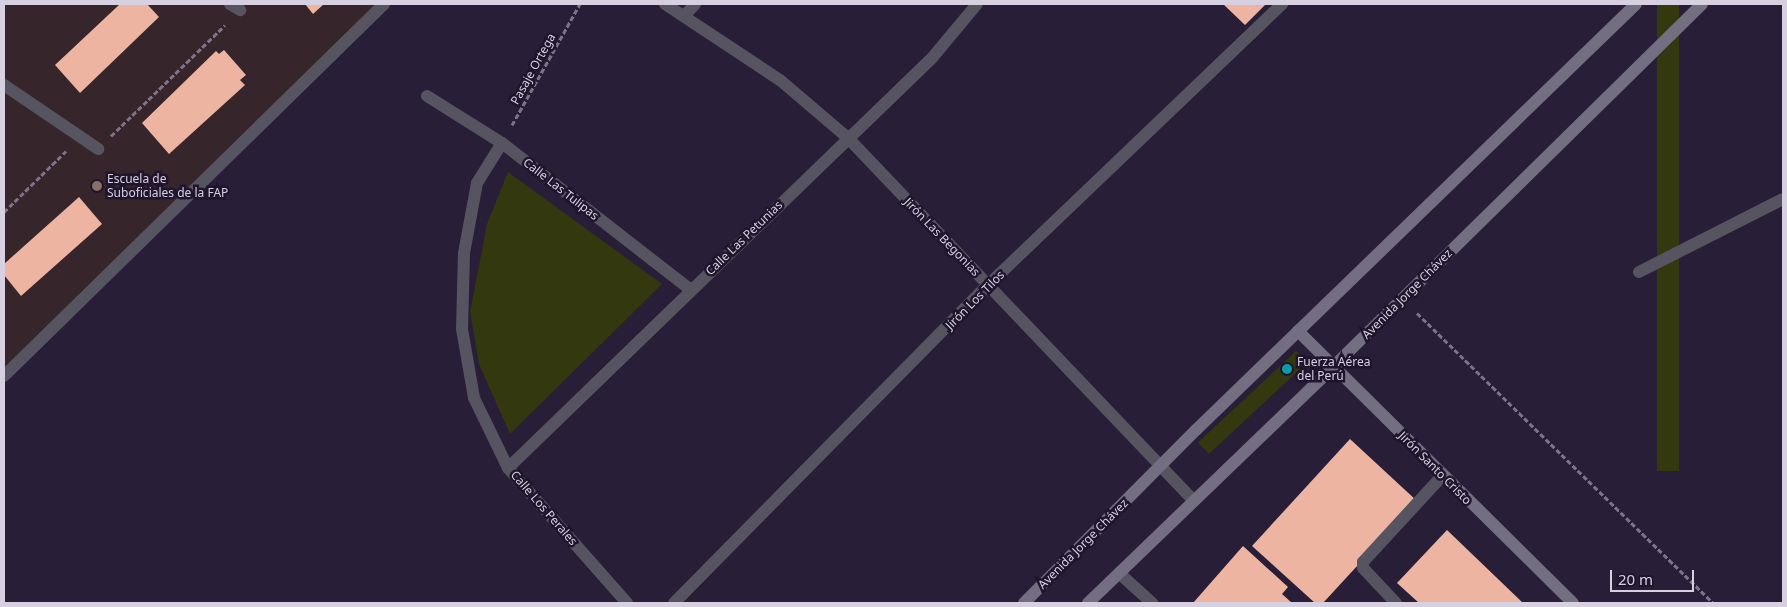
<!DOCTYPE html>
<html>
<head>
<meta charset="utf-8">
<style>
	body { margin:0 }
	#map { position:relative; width:1787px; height:607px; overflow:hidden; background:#281e37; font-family:"Noto Sans",sans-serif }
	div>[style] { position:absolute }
	.education>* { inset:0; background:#37252c }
	.green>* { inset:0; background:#33380e; transform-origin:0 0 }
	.building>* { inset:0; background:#eeb4a2 }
	.path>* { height:3px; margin-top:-1.5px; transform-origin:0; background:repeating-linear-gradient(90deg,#7d7489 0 5px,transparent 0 7.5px) }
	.lane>* { height:12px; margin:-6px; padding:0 6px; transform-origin:6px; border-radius:6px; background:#575461 }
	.street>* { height:12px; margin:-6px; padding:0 6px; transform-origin:6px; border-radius:6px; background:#575461 }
	.secondary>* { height:12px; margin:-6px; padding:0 6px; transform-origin:6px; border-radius:6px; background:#746e83 }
	.dots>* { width:14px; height:14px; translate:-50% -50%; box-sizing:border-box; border:2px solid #1f152d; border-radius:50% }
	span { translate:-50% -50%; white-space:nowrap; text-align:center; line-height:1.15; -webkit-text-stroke:5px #1f152d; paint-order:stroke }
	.street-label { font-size:12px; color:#d7d0e1 }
	.poi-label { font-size:12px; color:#d7d0e1 }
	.left { translate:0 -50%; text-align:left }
	.frame { position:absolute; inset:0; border:5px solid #d7d0e1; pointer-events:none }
	.scale { position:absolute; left:1610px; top:570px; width:84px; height:22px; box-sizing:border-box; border:2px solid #d7d0e1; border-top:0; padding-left:6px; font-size:15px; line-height:18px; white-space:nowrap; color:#d7d0e1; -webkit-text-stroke:4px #1f152d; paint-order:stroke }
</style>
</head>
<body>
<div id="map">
	<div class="education">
		<div style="clip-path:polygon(4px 4px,377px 4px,4px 368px)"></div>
	</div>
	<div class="green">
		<div style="left:1657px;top:4px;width:22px;height:467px"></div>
		<div style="clip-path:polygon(508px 172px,662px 284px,510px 434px,479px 364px,470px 312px,487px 224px)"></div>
		<div style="left:1296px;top:351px;width:16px;height:134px;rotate:47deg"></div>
	</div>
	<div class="building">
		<div style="clip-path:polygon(120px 4px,147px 4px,159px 17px,80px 93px,55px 65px)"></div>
		<div style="clip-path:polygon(305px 4px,324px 4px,313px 14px)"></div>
		<div style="clip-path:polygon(1223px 4px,1266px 4px,1245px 25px)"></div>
		<div style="clip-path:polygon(224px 50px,246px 75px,240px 80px,245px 85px,169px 154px,142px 123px,216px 51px,219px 54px)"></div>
		<div style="clip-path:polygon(79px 197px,102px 224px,21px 296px,4px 275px,4px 264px)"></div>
		<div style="clip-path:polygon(1350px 439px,1417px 501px,1323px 603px,1315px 603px,1252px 546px)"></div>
		<div style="clip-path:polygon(1447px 530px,1523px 603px,1419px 603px,1397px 583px)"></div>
		<div style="clip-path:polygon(1243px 546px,1288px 587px,1282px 594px,1292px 603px,1193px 603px)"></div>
	</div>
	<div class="path">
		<div style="left:512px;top:125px;width:139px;rotate:-60.7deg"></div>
		<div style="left:111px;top:136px;width:159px;rotate:-44.2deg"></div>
		<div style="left:4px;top:212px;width:87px;rotate:-44.5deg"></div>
		<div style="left:1417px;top:313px;width:414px;rotate:44.4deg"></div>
	</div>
	<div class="lane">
		<div style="left:230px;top:4px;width:12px;rotate:31deg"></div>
		<div style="left:4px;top:85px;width:114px;rotate:34.2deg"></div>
		<div style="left:1639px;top:272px;width:161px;rotate:-26.9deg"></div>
		<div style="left:4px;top:376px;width:532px;rotate:-44.39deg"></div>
	</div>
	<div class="street">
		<div style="left:665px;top:4px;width:138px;rotate:33.5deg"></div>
		<div style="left:780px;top:80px;width:89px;rotate:40.5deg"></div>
		<div style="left:848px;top:138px;width:500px;rotate:46.38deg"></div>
		<div style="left:684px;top:16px;width:16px;rotate:-47deg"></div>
		<div style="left:427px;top:96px;width:89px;rotate:32.1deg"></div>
		<div style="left:502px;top:143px;width:239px;rotate:37.9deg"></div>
		<div style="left:502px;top:143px;width:47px;rotate:122deg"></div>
		<div style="left:477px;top:183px;width:71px;rotate:100.5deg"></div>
		<div style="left:464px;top:253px;width:76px;rotate:91.5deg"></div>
		<div style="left:462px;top:329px;width:70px;rotate:80.1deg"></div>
		<div style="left:474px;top:398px;width:78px;rotate:64.1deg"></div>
		<div style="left:508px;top:468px;width:180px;rotate:48.6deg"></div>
		<div style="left:508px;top:468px;width:590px;rotate:-44.04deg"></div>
		<div style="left:932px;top:58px;width:70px;rotate:-50.2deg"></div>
		<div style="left:1119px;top:573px;width:45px;rotate:42.3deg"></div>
		<div style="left:674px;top:603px;width:447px;rotate:-45.4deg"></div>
		<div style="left:988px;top:285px;width:407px;rotate:-43.7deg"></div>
		<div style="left:1396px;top:603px;width:48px;rotate:-133.3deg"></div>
		<div style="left:1363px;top:568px;width:6px;rotate:-90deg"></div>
		<div style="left:1363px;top:562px;width:117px;rotate:-47.4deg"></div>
	</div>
	<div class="secondary">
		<div style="left:1298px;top:331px;width:387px;rotate:44.7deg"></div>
		<div style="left:1024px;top:603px;width:244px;rotate:-45.2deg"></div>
		<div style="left:1196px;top:430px;width:612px;rotate:-44.07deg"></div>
		<div style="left:1088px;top:603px;width:342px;rotate:-43.9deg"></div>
		<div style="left:1334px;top:366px;width:516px;rotate:-44.53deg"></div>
	</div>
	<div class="dots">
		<div style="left:97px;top:186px;background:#8d6e63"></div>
		<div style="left:1287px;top:369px;background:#0f9aa8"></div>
	</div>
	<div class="street-label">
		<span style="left:533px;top:69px;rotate:-61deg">Pasaje Ortega</span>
		<span style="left:561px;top:189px;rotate:38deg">Calle Las Tulipas</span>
		<span style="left:942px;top:237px;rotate:46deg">Jirón Las Begonias</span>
		<span style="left:744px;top:238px;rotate:-44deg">Calle Las Petunias</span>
		<span style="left:1407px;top:294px;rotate:-45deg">Avenida Jorge Chávez</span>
		<span style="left:975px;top:300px;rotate:-45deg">Jirón Los Tilos</span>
		<span style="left:1435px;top:468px;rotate:45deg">Jirón Santo Cristo</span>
		<span style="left:544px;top:508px;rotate:49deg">Calle Los Perales</span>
		<span style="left:1083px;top:544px;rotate:-45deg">Avenida Jorge Chávez</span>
	</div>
	<div class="poi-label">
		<span class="left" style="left:107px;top:186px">Escuela de<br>Suboficiales de la FAP</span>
		<span class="left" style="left:1297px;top:369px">Fuerza Aérea<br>del Perú</span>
	</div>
	<div class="frame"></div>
	<div class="scale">20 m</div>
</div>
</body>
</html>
